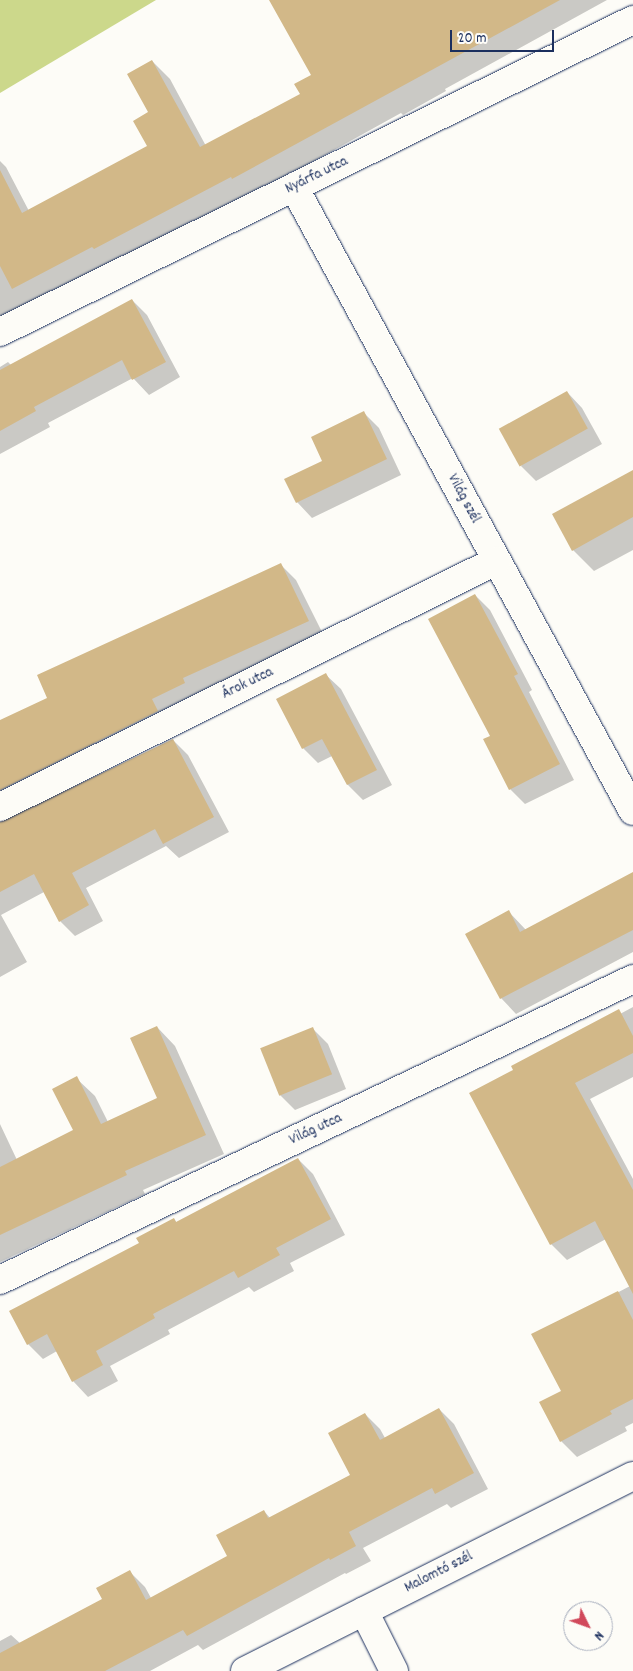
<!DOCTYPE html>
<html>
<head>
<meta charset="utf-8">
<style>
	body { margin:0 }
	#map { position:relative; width:633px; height:1671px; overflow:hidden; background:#fdfcf7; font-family:Dekko,sans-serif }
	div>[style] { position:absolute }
	.green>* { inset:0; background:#ccd88b }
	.shadow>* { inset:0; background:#0003 }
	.building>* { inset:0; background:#d2b888; transform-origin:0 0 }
	.roads { filter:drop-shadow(0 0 1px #1b2f5e) drop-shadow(0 0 1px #1b2f5e) }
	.minor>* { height:28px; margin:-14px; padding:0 14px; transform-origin:14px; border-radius:14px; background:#fdfcf7 }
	span { translate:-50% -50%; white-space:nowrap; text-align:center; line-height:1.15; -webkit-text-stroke:5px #fdfcf7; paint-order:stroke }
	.street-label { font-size:15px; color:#1b2f5e }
	.north { position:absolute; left:563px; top:1601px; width:50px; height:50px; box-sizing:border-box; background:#fdfcf7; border:1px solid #a3aaba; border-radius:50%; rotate:132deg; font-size:14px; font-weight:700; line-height:20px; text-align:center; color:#1b2f5e }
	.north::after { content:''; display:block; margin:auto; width:18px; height:22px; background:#d1495b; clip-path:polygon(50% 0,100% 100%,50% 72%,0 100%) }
	.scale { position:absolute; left:450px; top:30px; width:104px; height:22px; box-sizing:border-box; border:2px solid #1b2f5e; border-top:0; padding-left:6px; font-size:15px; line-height:18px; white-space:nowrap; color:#1b2f5e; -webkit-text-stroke:4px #fdfcf7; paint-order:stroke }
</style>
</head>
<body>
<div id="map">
	<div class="green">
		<div style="clip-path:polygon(0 0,156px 0,0 93px)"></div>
	</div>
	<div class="shadow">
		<div style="clip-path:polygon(271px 0,607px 0,445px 89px,446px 91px,403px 115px,401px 113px,251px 196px,0 323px,0 161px,6px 167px,29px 211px,149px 146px,152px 61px,170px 79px,206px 146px,302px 94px,313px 75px)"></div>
		<div style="clip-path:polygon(132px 300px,147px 315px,180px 377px,149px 395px,133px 378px,48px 423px,50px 427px,0 454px,0 367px,8px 362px,11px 365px)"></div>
		<div style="clip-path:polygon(567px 392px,582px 408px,602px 444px,536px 481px,521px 466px)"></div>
		<div style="clip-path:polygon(364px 413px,379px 428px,401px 475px,312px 518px,297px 502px,324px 462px)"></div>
		<div style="clip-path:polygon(633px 471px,633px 550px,594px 571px,573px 550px)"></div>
		<div style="clip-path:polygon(281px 565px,296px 580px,324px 636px,197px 694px,200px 699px,0 794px,0 721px,49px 699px)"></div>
		<div style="clip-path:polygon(475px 595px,490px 610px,532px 690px,529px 692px,574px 780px,525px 804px,510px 789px,492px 736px)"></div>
		<div style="clip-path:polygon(325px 674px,341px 689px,392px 785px,363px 800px,348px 785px,332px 756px,318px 763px,303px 748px)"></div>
		<div style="clip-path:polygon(173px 740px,188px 755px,229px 832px,179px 858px,166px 846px,86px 888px,103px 921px,75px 936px,60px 921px,44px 892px,1px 915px,27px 962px,0 977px,0 830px)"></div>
		<div style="clip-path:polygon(633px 884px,633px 952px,516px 1014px,501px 998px,509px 912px,526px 930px)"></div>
		<div style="clip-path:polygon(633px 1007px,633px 1077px,590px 1099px,633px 1179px,633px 1423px,625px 1427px,627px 1431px,577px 1457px,561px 1441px,562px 1322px,630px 1286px,606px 1239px,567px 1260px,551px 1244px,471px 1094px)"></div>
		<div style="clip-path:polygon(157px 1027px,175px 1046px,224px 1154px,143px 1190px,145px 1194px,0 1262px,0 1124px,17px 1160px,75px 1131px,76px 1078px,95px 1096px,108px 1122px,159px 1099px)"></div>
		<div style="clip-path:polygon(313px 1029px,328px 1044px,346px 1089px,295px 1110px,280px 1095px)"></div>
		<div style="clip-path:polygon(298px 1159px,313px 1174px,345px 1235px,290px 1263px,294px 1271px,254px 1292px,249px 1287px,168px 1330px,170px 1334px,110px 1366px,118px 1381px,88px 1397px,73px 1381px,57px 1351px,43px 1359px,28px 1344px,141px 1244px,174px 1219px,177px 1223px)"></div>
		<div style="clip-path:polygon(439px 1409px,454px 1424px,488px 1489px,451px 1508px,447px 1504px,363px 1548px,371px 1561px,346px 1574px,345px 1573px,203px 1650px,198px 1645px,150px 1671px,0 1671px,0 1641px,11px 1635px,21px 1644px,104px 1600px,130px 1572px,145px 1587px,151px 1598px,229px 1557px,264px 1511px,270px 1518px,351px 1475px,365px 1414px,380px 1429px,385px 1438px)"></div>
	</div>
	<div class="building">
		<div style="clip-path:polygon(269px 0,560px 0,232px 179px,231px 177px,94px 249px,92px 247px,12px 289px,0 266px,0 170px,22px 213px,147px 146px,133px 121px,148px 112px,127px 74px,152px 60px,200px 147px,300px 94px,294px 84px,311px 75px)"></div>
		<div style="clip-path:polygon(132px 299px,166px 362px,132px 380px,122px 360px,34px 407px,36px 411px,0 431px,0 370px)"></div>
		<div style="left:567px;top:391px;width:43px;height:78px;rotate:61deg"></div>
		<div style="clip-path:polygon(364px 411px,387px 459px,296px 503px,284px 479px,322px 461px,311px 437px)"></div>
		<div style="clip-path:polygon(633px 470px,633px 517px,572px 551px,552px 514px)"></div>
		<div style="clip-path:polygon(281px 563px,309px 621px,183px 678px,185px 683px,152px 699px,158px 711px,0 790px,0 720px,47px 698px,37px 675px)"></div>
		<div style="clip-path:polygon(475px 594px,518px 674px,514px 676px,560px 764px,509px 790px,483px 739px,490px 736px,428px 619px)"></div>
		<div style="clip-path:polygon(326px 673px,377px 770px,347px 785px,322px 739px,302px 749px,276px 699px)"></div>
		<div style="clip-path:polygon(173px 739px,214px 817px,163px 844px,155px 829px,72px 873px,89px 905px,59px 922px,34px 874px,0 892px,0 822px)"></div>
		<div style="clip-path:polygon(633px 872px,633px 930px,500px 999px,465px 934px,509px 910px,520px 932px)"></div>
		<div style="clip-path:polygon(619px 1009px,633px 1036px,633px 1053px,575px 1083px,633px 1190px,633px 1294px,595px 1221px,550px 1245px,469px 1093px,513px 1070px,511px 1066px)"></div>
		<div style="clip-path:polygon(157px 1026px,206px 1135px,125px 1171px,127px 1175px,0 1235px,0 1167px,73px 1130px,52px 1089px,77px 1076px,101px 1124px,157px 1098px,130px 1038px)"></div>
		<div style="left:313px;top:1027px;width:51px;height:57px;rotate:68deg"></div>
		<div style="clip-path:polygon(298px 1158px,331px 1219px,276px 1248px,280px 1255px,238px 1278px,234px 1271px,153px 1314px,155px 1318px,96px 1351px,103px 1365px,72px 1382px,47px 1334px,27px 1345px,9px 1311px,139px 1243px,136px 1238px,174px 1218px,176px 1222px)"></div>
		<div style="clip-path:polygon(618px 1291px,633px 1320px,633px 1399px,610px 1411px,612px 1414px,560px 1442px,539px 1402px,561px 1391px,531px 1334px)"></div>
		<div style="clip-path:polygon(439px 1408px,474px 1473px,435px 1494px,432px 1488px,349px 1532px,356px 1546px,330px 1560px,329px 1558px,187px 1636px,183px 1630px,105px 1671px,0 1671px,0 1653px,102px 1599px,96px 1588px,130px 1570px,146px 1600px,227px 1556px,216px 1535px,264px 1510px,268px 1518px,350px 1475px,328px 1433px,365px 1413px,380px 1440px)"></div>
	</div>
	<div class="roads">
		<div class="minor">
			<div style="left:294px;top:187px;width:710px;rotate:61.49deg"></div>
			<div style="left:0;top:332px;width:706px;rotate:-26.24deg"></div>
			<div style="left:0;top:807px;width:554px;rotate:-26.38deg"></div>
			<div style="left:0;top:1280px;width:701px;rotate:-25.43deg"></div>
			<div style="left:364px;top:1611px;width:67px;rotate:63.4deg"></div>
			<div style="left:245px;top:1671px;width:434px;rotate:-26.7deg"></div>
		</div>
	</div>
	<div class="street-label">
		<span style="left:317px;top:176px;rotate:-26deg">Nyárfa utca</span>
		<span style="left:463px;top:499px;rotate:62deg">Világ szél</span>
		<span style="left:248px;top:684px;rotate:-26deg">Árok utca</span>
		<span style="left:316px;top:1130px;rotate:-25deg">Világ utca</span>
		<span style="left:439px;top:1573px;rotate:-27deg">Malomtó szél</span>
	</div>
	<div class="north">N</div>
	<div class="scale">20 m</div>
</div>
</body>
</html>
